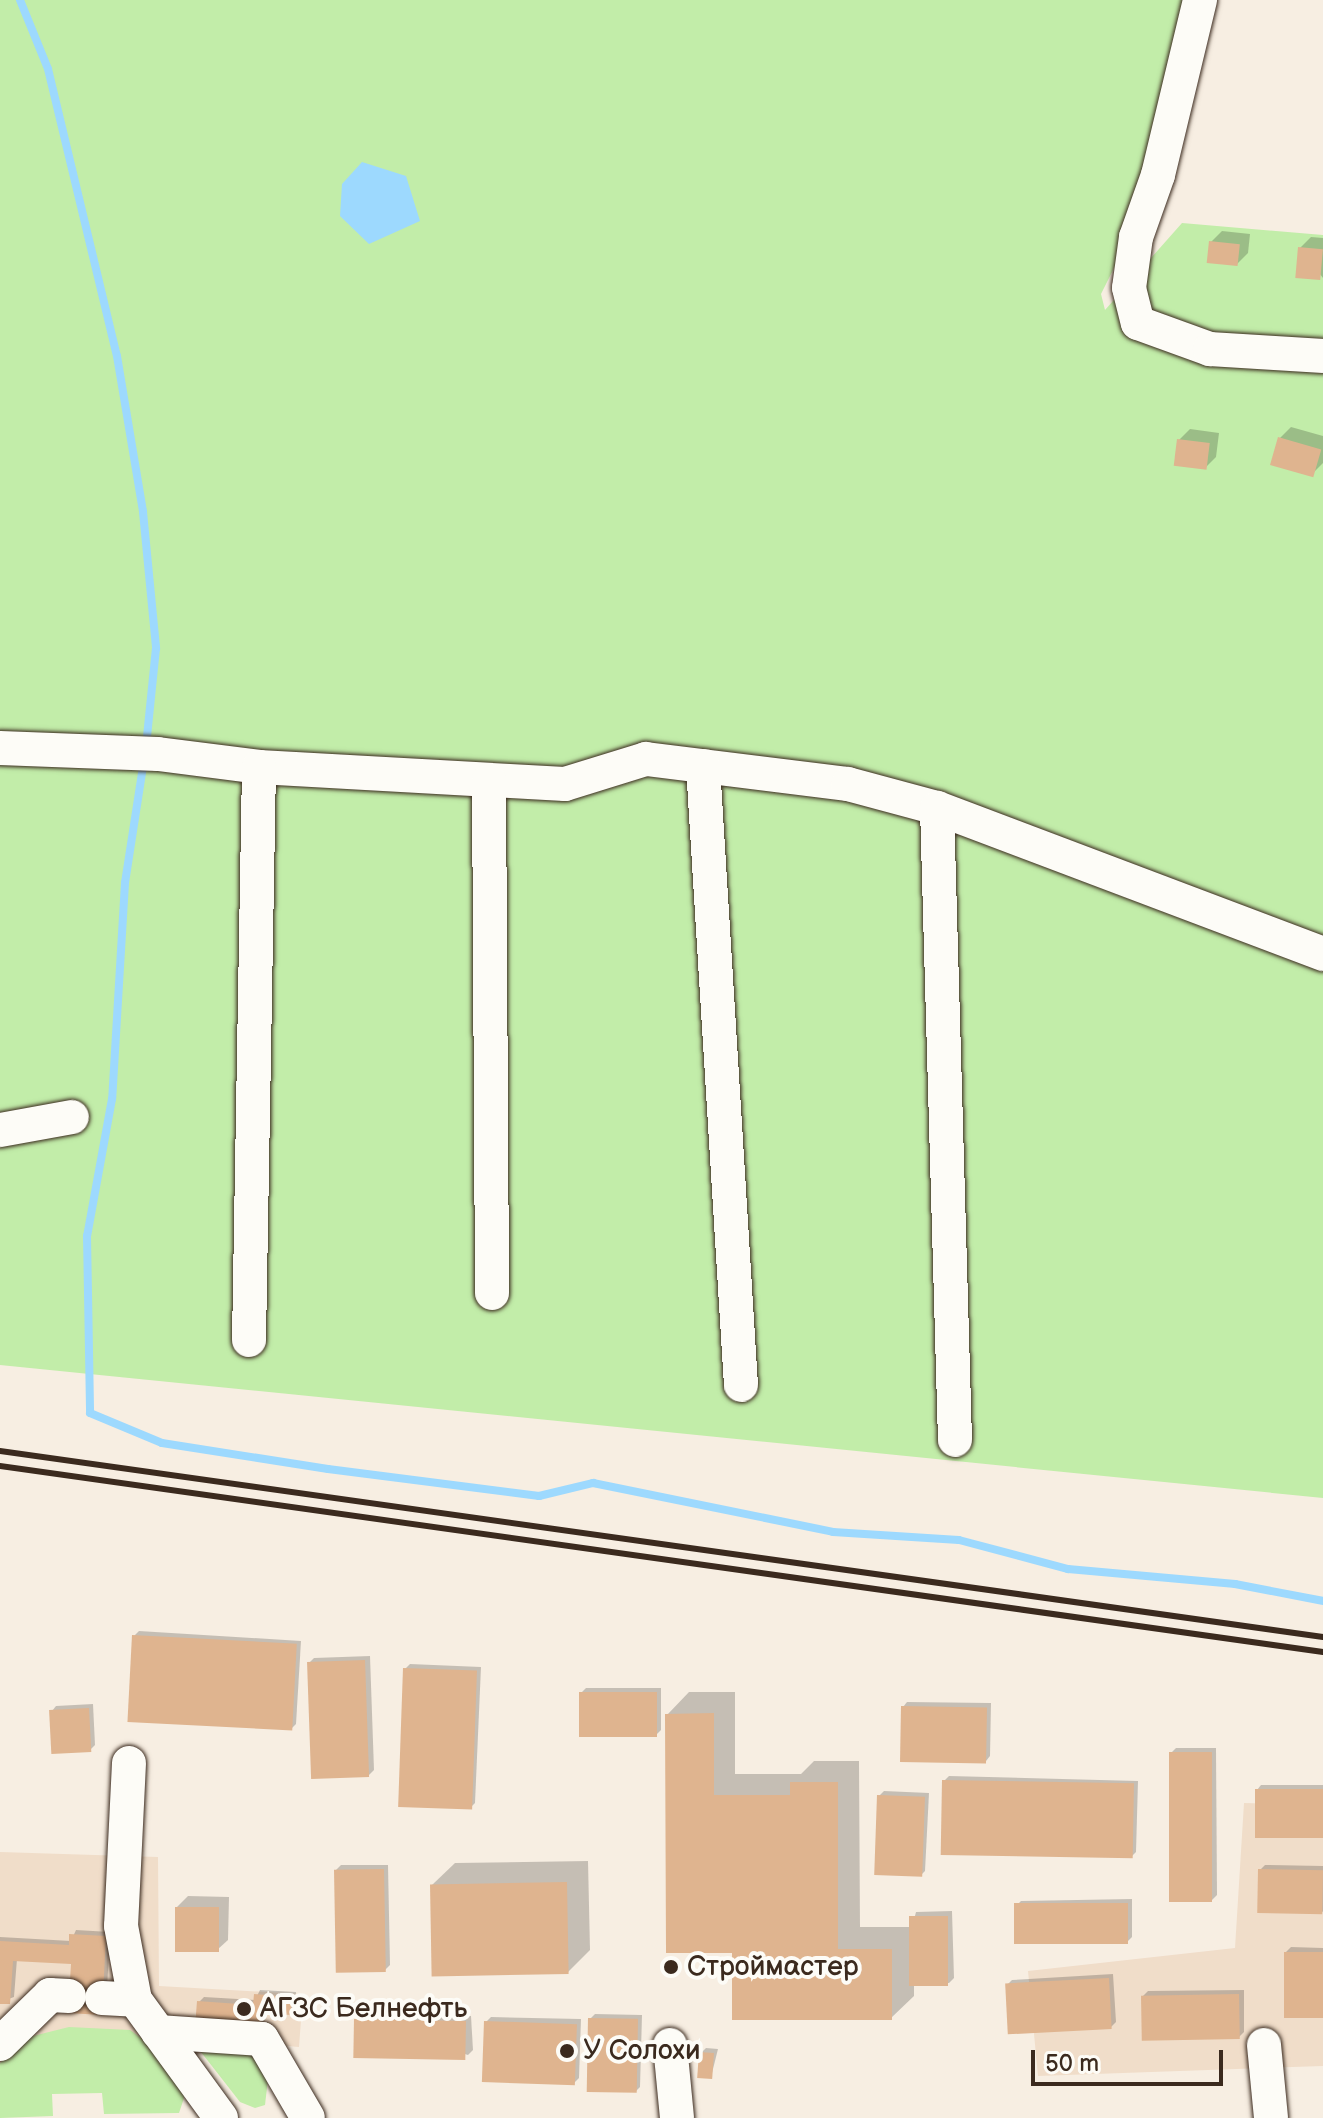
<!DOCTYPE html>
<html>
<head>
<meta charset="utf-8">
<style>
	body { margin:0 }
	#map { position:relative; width:1323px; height:2118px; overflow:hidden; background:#f7eee2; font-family:"Balsamiq Sans",sans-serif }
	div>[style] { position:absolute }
	.built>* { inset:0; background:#f0ddc9 }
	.green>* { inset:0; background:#c2eda9 }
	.water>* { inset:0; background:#9dd9fe }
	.shadow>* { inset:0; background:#0003 }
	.stream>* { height:8px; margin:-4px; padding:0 4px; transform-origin:4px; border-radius:4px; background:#9dd9fe }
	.building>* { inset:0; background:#dfb48f; transform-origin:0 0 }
	.roads { filter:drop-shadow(0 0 2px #3b2a1e) drop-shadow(0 0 2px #3b2a1e) }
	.minor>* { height:34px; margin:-17px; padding:0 17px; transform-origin:17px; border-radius:17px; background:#fdfcf7 }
	.rail>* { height:6px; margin:-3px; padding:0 3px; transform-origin:3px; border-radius:3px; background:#3b2a1e }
	.dots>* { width:22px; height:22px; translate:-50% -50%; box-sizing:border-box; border:4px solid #fdfcf7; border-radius:50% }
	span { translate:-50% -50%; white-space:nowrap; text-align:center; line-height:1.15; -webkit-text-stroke:8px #fdfcf7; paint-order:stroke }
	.poi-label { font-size:28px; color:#3b2a1e }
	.left { translate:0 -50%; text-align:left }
	.scale { position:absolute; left:1031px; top:2050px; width:192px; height:36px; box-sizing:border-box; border:4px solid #3b2a1e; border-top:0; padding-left:10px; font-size:24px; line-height:28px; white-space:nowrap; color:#3b2a1e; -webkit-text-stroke:6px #fdfcf7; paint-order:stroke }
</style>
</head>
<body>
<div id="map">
	<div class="built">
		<div style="clip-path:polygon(1244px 1803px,1323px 1805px,1323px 2066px,1038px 2076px,1028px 1971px,1235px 1948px)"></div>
		<div style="clip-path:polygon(0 1852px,158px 1857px,159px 1986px,303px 1994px,299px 2047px,183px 2037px,0 2063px)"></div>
	</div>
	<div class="green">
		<div style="clip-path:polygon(0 0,1188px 0,1146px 204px,1101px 294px,1105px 310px,1182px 223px,1323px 235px,1323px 1498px,0 1365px)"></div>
		<div style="clip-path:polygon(69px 2027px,130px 2030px,163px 2054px,185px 2095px,179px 2113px,104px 2114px,102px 2093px,52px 2094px,53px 2116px,0 2118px,0 2063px,29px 2037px)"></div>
		<div style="clip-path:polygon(190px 2038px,246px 2046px,268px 2079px,265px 2105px,255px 2108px,240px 2102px)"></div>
	</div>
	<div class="water">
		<div style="clip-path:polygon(362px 162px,406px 176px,420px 221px,369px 244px,340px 216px,342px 184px)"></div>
	</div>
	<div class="shadow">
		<div style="clip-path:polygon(1222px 231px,1250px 234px,1248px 253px,1237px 264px,1211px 242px)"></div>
		<div style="clip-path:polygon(1311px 237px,1323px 238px,1323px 278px,1300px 248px)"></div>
		<div style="clip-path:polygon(1291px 427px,1323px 436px,1323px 463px,1312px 474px,1280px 438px)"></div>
		<div style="clip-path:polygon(1190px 429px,1219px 433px,1216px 457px,1205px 468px,1179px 440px)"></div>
		<div style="clip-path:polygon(139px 1631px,301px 1641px,296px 1724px,291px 1729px,134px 1636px)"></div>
		<div style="clip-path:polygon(370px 1656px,374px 1770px,369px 1775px,309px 1663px,314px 1658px)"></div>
		<div style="clip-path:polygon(410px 1664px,481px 1667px,475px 1803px,470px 1808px,405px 1669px)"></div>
		<div style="clip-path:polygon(586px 1688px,661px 1688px,661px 1730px,656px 1735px,581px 1693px)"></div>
		<div style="clip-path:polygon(689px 1692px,735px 1692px,735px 1774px,801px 1774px,814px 1761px,859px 1761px,860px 1927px,912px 1927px,916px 1912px,952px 1911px,954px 1978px,949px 1983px,914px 1984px,914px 1996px,891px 2018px,734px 1951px,667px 1715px)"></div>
		<div style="clip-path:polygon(907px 1702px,991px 1703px,990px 1756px,986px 1761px,903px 1707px)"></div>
		<div style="clip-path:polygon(93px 1704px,95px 1745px,90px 1750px,52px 1711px,56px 1706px)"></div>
		<div style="clip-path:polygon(1176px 1748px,1216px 1748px,1217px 1895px,1212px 1900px,1171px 1753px)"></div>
		<div style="clip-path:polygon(949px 1776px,1138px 1781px,1136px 1852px,1131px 1857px,944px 1781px)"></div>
		<div style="clip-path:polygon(1261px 1785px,1323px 1785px,1323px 1836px,1257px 1790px)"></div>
		<div style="clip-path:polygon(884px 1791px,929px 1793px,925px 1871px,920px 1876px,879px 1796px)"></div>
		<div style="clip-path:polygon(588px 1861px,590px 1950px,568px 1972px,432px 1885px,455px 1863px)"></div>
		<div style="clip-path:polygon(341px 1865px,388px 1865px,390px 1965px,385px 1970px,336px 1870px)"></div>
		<div style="clip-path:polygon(1265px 1865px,1323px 1866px,1323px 1912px,1260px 1870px)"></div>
		<div style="clip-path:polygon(188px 1896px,229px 1897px,228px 1940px,217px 1950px,177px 1907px)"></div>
		<div style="clip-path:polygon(1132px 1899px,1132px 1937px,1127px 1942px,1016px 1906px,1021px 1901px)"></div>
		<div style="clip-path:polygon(76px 1930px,110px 1932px,106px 2008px,73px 1962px,17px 1959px,14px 1997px,0 2002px,0 1937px,71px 1941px)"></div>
		<div style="clip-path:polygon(1291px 1947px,1323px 1948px,1323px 2016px,1286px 1952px)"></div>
		<div style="clip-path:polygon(1113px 1974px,1116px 2022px,1111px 2027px,1007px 1985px,1012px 1980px)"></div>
		<div style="clip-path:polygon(260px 1990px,296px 1992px,295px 2008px,290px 2013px,265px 2011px,264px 2024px,199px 2002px,204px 1997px,255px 2000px)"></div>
		<div style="clip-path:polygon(1244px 1990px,1244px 2032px,1239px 2037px,1143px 1996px,1148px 1991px)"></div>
		<div style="clip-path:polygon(595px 2014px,642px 2015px,640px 2087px,635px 2092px,590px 2019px)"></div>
		<div style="clip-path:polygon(361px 2015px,471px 2016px,473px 2050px,468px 2055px,356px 2020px)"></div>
		<div style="clip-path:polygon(491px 2017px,581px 2019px,579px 2078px,574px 2083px,486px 2022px)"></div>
		<div style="clip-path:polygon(706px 2048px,718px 2049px,711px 2077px,701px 2053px)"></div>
	</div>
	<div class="stream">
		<div style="left:20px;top:0;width:74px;rotate:67.9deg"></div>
		<div style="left:48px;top:69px;width:295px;rotate:76.5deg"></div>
		<div style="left:117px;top:356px;width:158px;rotate:80.5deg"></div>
		<div style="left:143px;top:512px;width:137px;rotate:84.5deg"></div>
		<div style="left:156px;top:648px;width:99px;rotate:95.8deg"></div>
		<div style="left:144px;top:760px;width:124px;rotate:98.8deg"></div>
		<div style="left:125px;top:883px;width:216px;rotate:93.4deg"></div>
		<div style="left:112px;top:1099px;width:139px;rotate:100.3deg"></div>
		<div style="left:87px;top:1236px;width:177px;rotate:89deg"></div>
		<div style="left:90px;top:1413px;width:78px;rotate:22.6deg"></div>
		<div style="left:162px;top:1443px;width:168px;rotate:8.9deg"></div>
		<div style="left:328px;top:1469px;width:213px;rotate:7.3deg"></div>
		<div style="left:539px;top:1496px;width:56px;rotate:-13.5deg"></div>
		<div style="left:593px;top:1483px;width:245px;rotate:11.5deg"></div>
		<div style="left:833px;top:1532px;width:126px;rotate:3.6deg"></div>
		<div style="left:959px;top:1540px;width:113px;rotate:14.9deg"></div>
		<div style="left:1068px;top:1569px;width:168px;rotate:5.1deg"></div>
		<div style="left:1235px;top:1584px;width:90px;rotate:10.9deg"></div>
	</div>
	<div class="building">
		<div style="left:1209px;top:241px;width:31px;height:22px;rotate:6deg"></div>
		<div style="left:1298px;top:247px;width:25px;height:31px;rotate:5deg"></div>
		<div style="left:1278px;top:437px;width:45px;height:29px;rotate:16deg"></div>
		<div style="left:1177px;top:439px;width:33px;height:27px;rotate:7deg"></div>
		<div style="left:132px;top:1635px;width:165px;height:87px;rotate:3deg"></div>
		<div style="left:365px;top:1660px;width:117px;height:58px;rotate:88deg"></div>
		<div style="left:403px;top:1668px;width:74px;height:139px;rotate:2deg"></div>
		<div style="left:579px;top:1692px;width:78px;height:45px"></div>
		<div style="left:901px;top:1706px;width:86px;height:56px;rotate:1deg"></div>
		<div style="left:89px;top:1708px;width:44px;height:40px;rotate:87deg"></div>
		<div style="clip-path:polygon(714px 1713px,714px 1795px,790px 1795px,790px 1782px,838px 1782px,838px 1949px,892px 1949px,892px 2020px,732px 2020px,732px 1953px,666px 1953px,665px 1714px)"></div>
		<div style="left:1169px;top:1752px;width:43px;height:150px"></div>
		<div style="left:942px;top:1780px;width:192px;height:75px;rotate:1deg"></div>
		<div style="left:1255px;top:1789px;width:68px;height:49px"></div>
		<div style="left:877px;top:1795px;width:48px;height:80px;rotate:2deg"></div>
		<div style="left:384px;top:1869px;width:103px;height:50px;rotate:89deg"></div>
		<div style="left:1258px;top:1869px;width:65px;height:44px;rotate:1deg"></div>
		<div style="left:567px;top:1882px;width:92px;height:137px;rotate:89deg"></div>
		<div style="left:1128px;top:1903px;width:41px;height:114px;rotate:90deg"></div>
		<div style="left:175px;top:1907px;width:44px;height:45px"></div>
		<div style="left:909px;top:1916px;width:39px;height:70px"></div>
		<div style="clip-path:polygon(69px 1934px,106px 1936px,102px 2015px,68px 2013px,71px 1964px,13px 1961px,10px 2004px,0 2004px,0 1941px,69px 1945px)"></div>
		<div style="left:1284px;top:1952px;width:39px;height:66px"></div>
		<div style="left:1109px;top:1978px;width:51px;height:104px;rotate:87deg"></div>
		<div style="clip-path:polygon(254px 1994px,292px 1997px,291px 2015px,261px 2013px,260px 2031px,195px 2027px,197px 2001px,253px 2005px)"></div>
		<div style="left:1239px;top:1994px;width:45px;height:98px;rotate:89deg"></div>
		<div style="left:588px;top:2018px;width:50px;height:74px;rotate:1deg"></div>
		<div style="left:354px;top:2019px;width:112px;height:39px;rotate:1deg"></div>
		<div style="left:484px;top:2021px;width:93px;height:61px;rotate:2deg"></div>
		<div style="left:699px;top:2052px;width:15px;height:26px;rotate:4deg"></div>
	</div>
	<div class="roads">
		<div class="minor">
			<div style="left:1200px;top:0;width:180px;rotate:103.5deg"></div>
			<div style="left:1158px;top:175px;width:66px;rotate:109.5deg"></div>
			<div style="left:1136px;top:237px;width:51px;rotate:97.8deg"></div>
			<div style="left:1129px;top:288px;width:36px;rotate:76deg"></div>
			<div style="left:1138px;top:323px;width:77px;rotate:19.9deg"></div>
			<div style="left:1210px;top:349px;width:113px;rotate:3.5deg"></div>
			<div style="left:0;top:748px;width:158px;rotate:2.2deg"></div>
			<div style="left:158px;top:754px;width:102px;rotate:7.3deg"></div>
			<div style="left:259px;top:767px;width:306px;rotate:3.2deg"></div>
			<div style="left:565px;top:784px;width:85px;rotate:-17.2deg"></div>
			<div style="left:646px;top:759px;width:204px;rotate:7.1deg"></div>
			<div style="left:848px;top:784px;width:92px;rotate:15.1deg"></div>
			<div style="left:937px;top:808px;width:413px;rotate:20.7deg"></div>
			<div style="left:703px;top:766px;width:620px;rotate:86.49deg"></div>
			<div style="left:489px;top:781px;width:512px;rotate:89.66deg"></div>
			<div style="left:937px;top:808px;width:632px;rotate:88.37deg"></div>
			<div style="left:0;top:1130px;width:73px;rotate:-10.2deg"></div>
			<div style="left:249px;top:1340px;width:573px;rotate:-89deg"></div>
			<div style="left:129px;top:1763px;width:163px;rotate:92.8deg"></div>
			<div style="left:121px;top:1926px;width:75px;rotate:79.3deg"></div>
			<div style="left:102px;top:1998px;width:33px;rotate:3deg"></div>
			<div style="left:135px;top:2000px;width:146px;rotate:53.9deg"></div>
			<div style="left:158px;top:2032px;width:104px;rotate:3.9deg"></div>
			<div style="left:262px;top:2039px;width:91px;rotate:59.8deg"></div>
			<div style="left:0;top:2044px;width:70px;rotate:-44.4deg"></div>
			<div style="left:50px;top:1995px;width:19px;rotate:3deg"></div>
			<div style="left:670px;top:2045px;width:73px;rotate:84.5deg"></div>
			<div style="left:1264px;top:2045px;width:73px;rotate:84.5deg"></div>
		</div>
	</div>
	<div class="rail">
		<div style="left:0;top:1451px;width:1336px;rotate:8deg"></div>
		<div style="left:0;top:1466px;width:1336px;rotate:8deg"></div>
	</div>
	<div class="dots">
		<div style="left:671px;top:1967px;background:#3b2a1e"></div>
		<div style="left:244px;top:2009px;background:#3b2a1e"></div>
		<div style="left:567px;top:2051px;background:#3b2a1e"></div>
	</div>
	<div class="poi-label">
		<span class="left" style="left:687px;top:1967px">Строймастер</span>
		<span class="left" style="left:260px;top:2009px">АГЗС Белнефть</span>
		<span class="left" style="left:583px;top:2051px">У Солохи</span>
	</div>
	<div class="scale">50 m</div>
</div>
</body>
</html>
